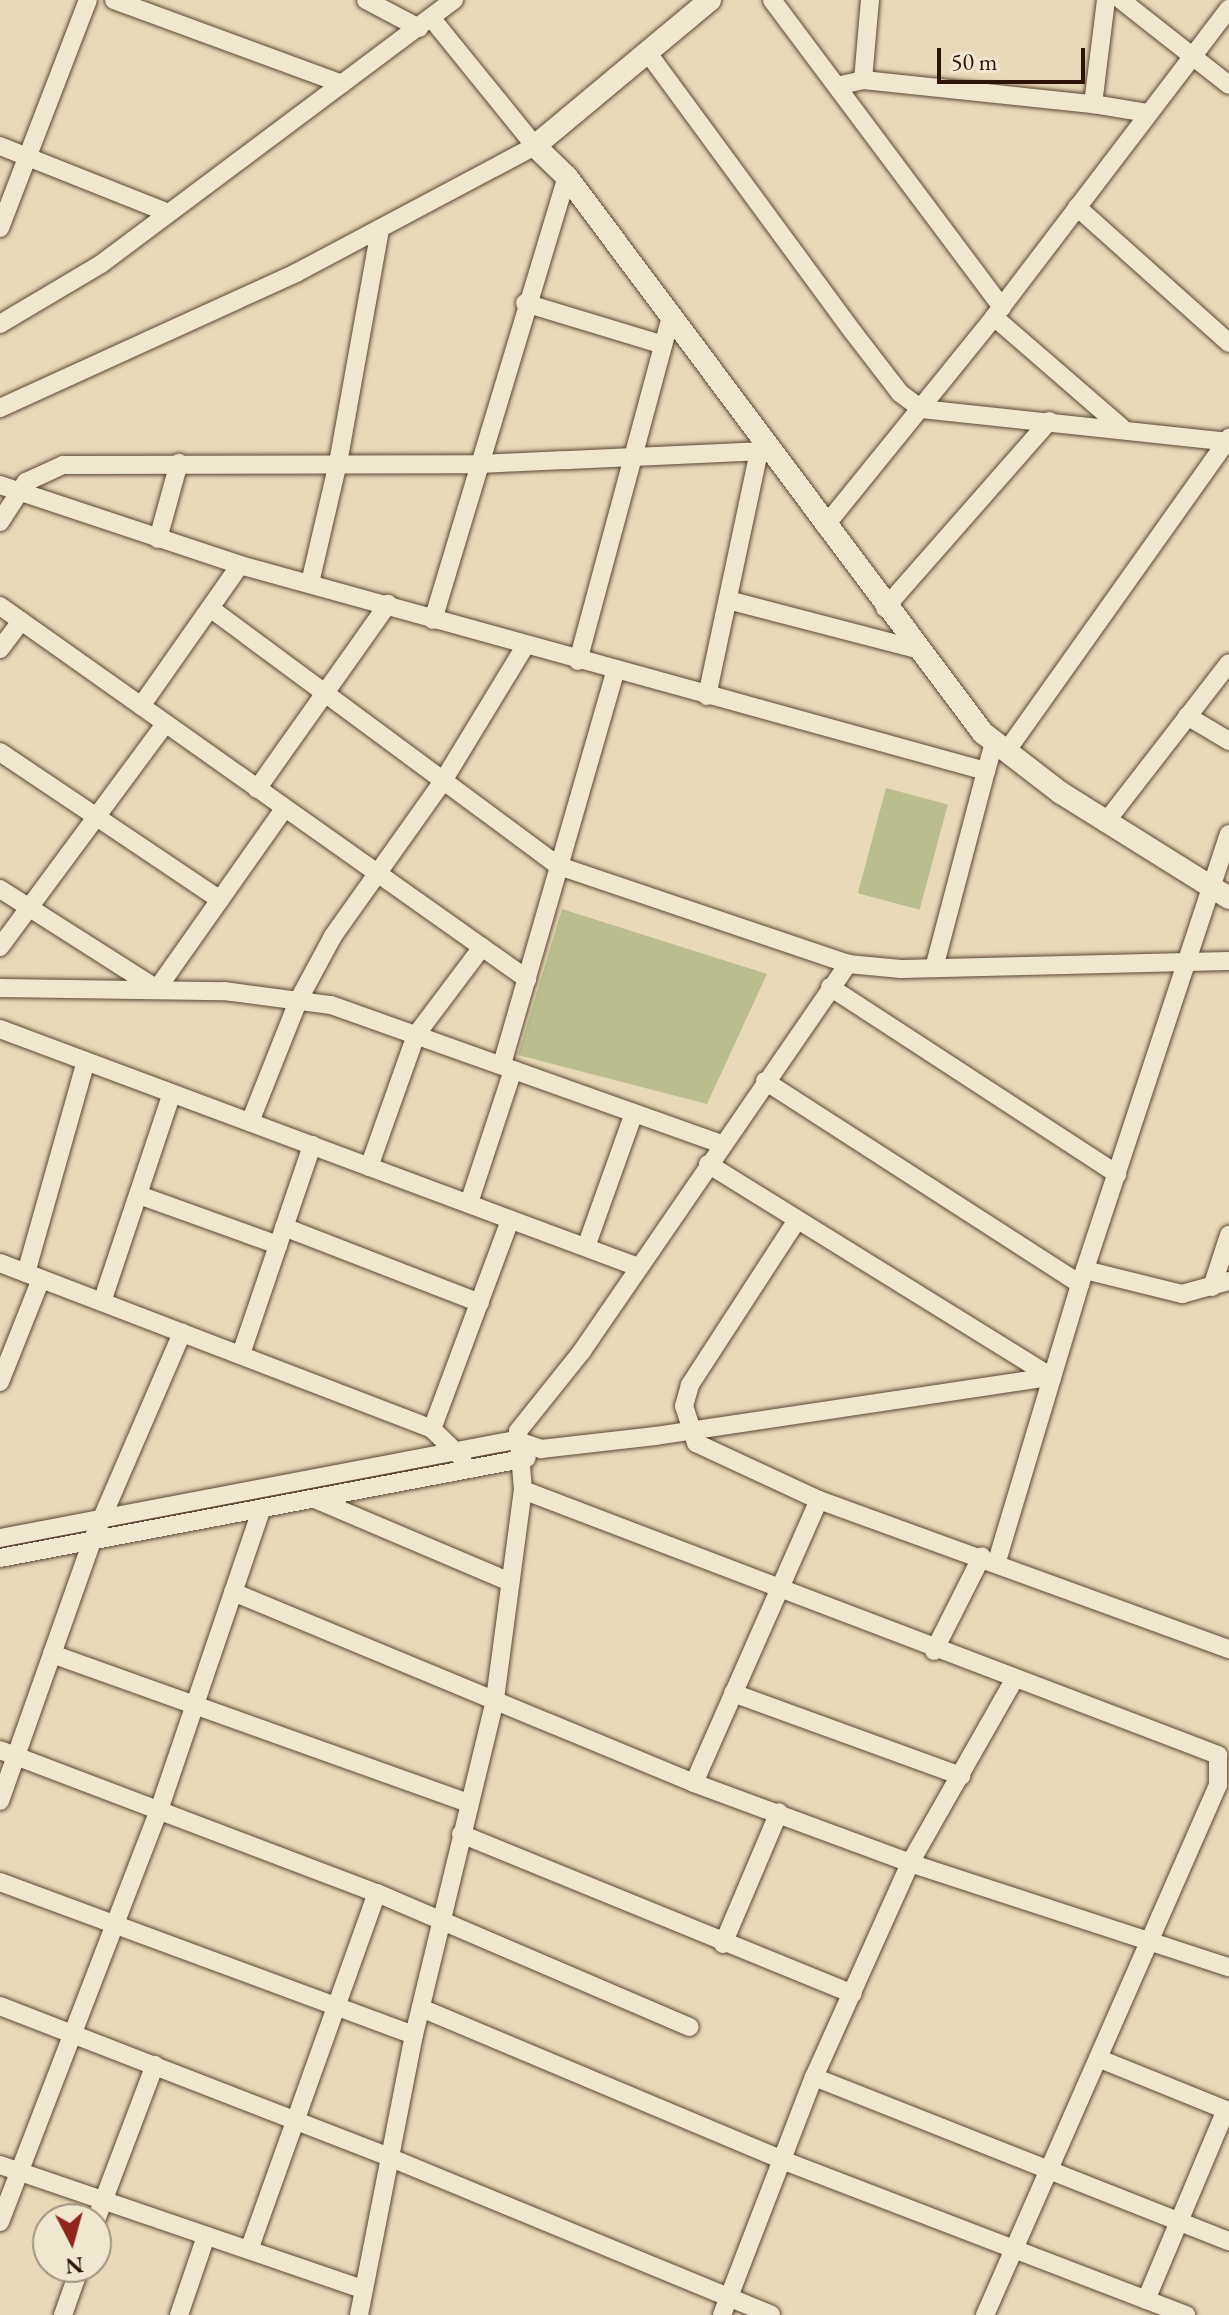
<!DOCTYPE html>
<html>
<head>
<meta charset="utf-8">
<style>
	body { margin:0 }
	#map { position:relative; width:1229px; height:2315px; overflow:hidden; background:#e8dab7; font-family:"EB Garamond",serif }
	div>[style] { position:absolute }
	.green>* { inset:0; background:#b9be8c; transform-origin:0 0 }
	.roads { filter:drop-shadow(0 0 2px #5c4634) drop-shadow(0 0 2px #5c4634) }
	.minor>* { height:18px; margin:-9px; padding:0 9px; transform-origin:9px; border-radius:9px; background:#f0e7d0 }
	.tertiary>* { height:22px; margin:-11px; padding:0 11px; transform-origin:11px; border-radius:11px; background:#f0e7d0 }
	span { translate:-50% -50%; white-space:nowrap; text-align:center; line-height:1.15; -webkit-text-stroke:6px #f0e7d0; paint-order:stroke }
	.north { position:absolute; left:32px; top:2203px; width:80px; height:80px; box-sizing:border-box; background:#f0e7d0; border:2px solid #a29380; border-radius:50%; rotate:174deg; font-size:22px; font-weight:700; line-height:32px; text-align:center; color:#2d1408 }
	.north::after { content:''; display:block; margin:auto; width:28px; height:36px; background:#8f2418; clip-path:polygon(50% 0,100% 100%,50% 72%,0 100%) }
	.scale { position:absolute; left:937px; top:48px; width:148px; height:36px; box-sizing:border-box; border:4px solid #2d1408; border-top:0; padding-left:10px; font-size:24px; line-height:28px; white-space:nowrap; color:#2d1408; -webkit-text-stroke:6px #f0e7d0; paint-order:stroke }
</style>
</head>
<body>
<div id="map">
	<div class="green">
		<div style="left:886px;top:788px;width:64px;height:109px;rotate:15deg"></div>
		<div style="clip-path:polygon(562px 909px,767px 974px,707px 1104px,518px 1055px)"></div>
	</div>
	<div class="roads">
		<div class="minor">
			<div style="left:114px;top:0;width:243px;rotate:20.2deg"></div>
			<div style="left:366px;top:0;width:60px;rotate:27.8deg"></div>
			<div style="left:772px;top:0;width:384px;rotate:53.2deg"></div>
			<div style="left:1106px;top:0;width:105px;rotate:97.1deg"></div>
			<div style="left:1093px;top:104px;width:56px;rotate:9.3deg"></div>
			<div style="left:1121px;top:0;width:137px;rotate:38.2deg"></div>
			<div style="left:648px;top:53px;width:346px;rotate:53.7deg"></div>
			<div style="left:853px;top:332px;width:77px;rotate:52.4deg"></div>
			<div style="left:900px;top:393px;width:26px;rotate:37deg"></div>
			<div style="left:921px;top:409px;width:310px;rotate:6.1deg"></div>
			<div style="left:863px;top:80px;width:80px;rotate:-85deg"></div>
			<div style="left:837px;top:86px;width:27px;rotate:-13deg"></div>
			<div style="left:863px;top:80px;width:231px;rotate:6deg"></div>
			<div style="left:0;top:146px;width:179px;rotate:21.7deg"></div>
			<div style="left:1077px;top:207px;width:204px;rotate:41.8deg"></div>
			<div style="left:0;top:228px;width:244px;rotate:-68.9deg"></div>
			<div style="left:525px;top:303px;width:144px;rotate:16.9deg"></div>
			<div style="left:994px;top:317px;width:169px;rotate:40.9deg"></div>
			<div style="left:0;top:324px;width:117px;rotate:-30.7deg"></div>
			<div style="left:101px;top:264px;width:441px;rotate:-36.8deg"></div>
			<div style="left:0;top:408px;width:325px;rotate:-24.5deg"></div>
			<div style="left:296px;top:273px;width:271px;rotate:-28deg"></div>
			<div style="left:535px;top:146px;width:164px;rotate:-129deg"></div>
			<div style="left:0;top:485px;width:253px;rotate:18.4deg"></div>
			<div style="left:240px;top:565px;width:774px;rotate:15.44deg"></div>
			<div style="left:986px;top:771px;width:32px;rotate:-74deg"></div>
			<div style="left:0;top:522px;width:48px;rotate:-57deg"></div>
			<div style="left:26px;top:482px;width:41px;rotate:-24.7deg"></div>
			<div style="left:63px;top:465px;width:416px;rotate:-0.1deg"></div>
			<div style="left:479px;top:464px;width:291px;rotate:-2.6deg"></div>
			<div style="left:825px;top:526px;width:269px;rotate:-51deg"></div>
			<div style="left:994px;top:317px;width:388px;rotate:-52.7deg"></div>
			<div style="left:158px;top:539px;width:79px;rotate:-74.6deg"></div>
			<div style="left:310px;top:583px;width:123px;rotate:-76.9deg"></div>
			<div style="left:338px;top:463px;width:238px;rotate:-79.8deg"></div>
			<div style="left:728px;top:600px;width:194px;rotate:14.6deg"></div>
			<div style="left:0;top:606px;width:646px;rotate:35.29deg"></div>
			<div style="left:210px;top:608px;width:434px;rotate:36.5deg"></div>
			<div style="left:559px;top:866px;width:305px;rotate:18.7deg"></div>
			<div style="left:848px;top:964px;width:53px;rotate:5.4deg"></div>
			<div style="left:901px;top:969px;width:328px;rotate:-1.4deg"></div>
			<div style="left:885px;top:608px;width:249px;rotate:-48.7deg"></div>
			<div style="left:433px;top:620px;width:463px;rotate:-73.2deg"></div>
			<div style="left:0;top:649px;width:35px;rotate:-53deg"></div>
			<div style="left:578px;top:661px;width:353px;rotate:-74.9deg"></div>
			<div style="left:707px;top:696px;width:249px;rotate:-78deg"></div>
			<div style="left:141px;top:706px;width:172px;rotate:-54.9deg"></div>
			<div style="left:1187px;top:716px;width:49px;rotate:30.8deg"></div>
			<div style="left:1008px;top:749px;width:382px;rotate:-54.6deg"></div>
			<div style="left:0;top:752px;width:265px;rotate:33.9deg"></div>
			<div style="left:257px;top:789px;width:227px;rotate:-54.7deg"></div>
			<div style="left:1105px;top:823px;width:202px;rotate:-52.2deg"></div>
			<div style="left:0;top:889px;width:186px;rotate:32.5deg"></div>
			<div style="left:157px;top:989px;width:220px;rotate:-54.8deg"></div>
			<div style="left:0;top:947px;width:277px;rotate:-53.5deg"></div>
			<div style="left:934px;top:968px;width:204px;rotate:-75.2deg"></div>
			<div style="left:830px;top:987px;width:343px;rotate:33.1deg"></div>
			<div style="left:0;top:988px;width:224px;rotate:0.8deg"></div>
			<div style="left:224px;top:991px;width:108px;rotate:7.5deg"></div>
			<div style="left:331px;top:1005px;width:415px;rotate:19.6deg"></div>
			<div style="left:0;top:1029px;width:681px;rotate:20.46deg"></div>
			<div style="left:502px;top:1064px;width:411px;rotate:-73.9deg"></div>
			<div style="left:765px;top:1081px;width:375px;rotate:32.8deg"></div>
			<div style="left:250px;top:1122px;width:132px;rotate:-68.3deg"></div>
			<div style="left:299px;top:999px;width:72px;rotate:-61.6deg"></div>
			<div style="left:333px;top:936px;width:190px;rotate:-54.6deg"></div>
			<div style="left:443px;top:781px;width:158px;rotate:-58.7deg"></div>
			<div style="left:708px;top:1164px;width:405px;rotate:31.8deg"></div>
			<div style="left:369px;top:1167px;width:140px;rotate:-70.4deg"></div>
			<div style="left:416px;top:1035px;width:110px;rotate:-53.1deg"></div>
			<div style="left:139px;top:1195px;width:148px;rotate:19.8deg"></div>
			<div style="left:469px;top:1203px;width:140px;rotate:-71.7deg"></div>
			<div style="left:797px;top:1220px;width:197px;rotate:123deg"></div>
			<div style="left:690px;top:1385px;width:22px;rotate:106deg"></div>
			<div style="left:684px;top:1406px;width:39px;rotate:72deg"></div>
			<div style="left:696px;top:1443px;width:136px;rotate:24.9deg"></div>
			<div style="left:819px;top:1500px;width:436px;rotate:20deg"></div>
			<div style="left:284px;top:1227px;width:210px;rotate:21.2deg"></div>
			<div style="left:586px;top:1247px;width:142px;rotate:-70.3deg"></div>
			<div style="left:0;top:1263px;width:463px;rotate:21deg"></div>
			<div style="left:432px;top:1429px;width:42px;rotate:44deg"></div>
			<div style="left:1085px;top:1270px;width:100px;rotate:13.9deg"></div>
			<div style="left:1182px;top:1294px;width:49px;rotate:-15.5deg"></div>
			<div style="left:26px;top:1273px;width:220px;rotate:-74.2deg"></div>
			<div style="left:1212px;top:1287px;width:55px;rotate:-71.9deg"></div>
			<div style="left:102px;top:1302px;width:220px;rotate:-71.5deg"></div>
			<div style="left:241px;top:1354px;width:221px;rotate:-71.2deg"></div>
			<div style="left:0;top:1382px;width:111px;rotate:-68.3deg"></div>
			<div style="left:432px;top:1429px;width:223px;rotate:-69.5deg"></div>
			<div style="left:523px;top:1490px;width:744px;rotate:20.87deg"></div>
			<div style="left:1218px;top:1755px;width:30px;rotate:90deg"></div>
			<div style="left:1218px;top:1785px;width:579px;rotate:113.73deg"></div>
			<div style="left:317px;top:1500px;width:210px;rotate:23deg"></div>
			<div style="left:0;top:1538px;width:524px;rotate:-10.77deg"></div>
			<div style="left:515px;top:1440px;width:28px;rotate:19deg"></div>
			<div style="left:541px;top:1449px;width:115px;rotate:-6.5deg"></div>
			<div style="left:655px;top:1436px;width:401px;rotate:-8.5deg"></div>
			<div style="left:0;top:1558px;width:536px;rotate:-10.74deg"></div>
			<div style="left:997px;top:1561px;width:289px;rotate:-73.3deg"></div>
			<div style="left:1080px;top:1284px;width:474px;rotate:-71.7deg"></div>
			<div style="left:233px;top:1592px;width:499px;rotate:22.5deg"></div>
			<div style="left:694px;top:1783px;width:230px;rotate:20.3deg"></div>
			<div style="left:910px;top:1863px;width:336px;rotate:18.1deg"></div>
			<div style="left:934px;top:1651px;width:106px;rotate:-63.2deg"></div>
			<div style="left:52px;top:1654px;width:443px;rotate:19.7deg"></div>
			<div style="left:733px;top:1693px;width:243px;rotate:20deg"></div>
			<div style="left:0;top:1750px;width:403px;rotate:20.8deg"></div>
			<div style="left:377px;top:1893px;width:340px;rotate:23.2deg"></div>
			<div style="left:694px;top:1783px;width:309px;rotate:-66.2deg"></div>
			<div style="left:0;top:1801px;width:276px;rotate:-70.5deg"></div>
			<div style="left:92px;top:1541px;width:227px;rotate:-66.6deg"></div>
			<div style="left:461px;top:1834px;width:423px;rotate:22.2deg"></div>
			<div style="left:0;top:1882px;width:441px;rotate:20.3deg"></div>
			<div style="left:723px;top:1944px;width:143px;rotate:-67deg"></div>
			<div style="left:0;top:2006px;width:420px;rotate:21.2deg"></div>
			<div style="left:391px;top:2158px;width:411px;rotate:22.4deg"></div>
			<div style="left:421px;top:2008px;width:392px;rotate:22.8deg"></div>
			<div style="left:782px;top:2160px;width:433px;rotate:21deg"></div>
			<div style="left:1100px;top:2059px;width:139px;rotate:22deg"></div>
			<div style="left:814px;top:2077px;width:446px;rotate:21.6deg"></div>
			<div style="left:0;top:2165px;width:384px;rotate:18.9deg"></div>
			<div style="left:96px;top:2220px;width:166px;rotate:-69.2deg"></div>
			<div style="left:0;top:2222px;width:438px;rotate:-68.9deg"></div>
			<div style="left:158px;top:1813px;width:320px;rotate:-71.2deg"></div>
			<div style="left:249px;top:2250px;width:379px;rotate:-70.3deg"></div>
			<div style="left:1146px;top:2300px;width:206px;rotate:-67.2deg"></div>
			<div style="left:63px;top:2315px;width:51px;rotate:-70.5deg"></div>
			<div style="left:179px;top:2315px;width:83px;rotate:-71.1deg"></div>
			<div style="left:359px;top:2315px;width:285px;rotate:-78.9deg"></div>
			<div style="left:414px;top:2035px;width:346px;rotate:-76.4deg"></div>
			<div style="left:495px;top:1699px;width:211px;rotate:-82.4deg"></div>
			<div style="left:523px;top:1490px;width:59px;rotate:-94.8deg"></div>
			<div style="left:518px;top:1431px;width:102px;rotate:-51.3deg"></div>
			<div style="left:582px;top:1351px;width:470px;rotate:-55.5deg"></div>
			<div style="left:722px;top:2315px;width:255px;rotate:-68.9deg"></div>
			<div style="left:814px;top:2077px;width:235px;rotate:-65.8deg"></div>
			<div style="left:910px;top:1863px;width:210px;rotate:-60.4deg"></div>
		</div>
		<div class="tertiary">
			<div style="left:710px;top:0;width:228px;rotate:140.2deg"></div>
			<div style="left:535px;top:146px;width:45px;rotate:44.1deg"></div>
			<div style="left:567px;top:177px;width:694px;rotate:53.2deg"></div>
			<div style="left:983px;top:733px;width:98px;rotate:37.6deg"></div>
			<div style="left:1061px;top:793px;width:198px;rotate:32deg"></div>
		</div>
	</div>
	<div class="north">N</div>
	<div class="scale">50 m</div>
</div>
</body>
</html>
